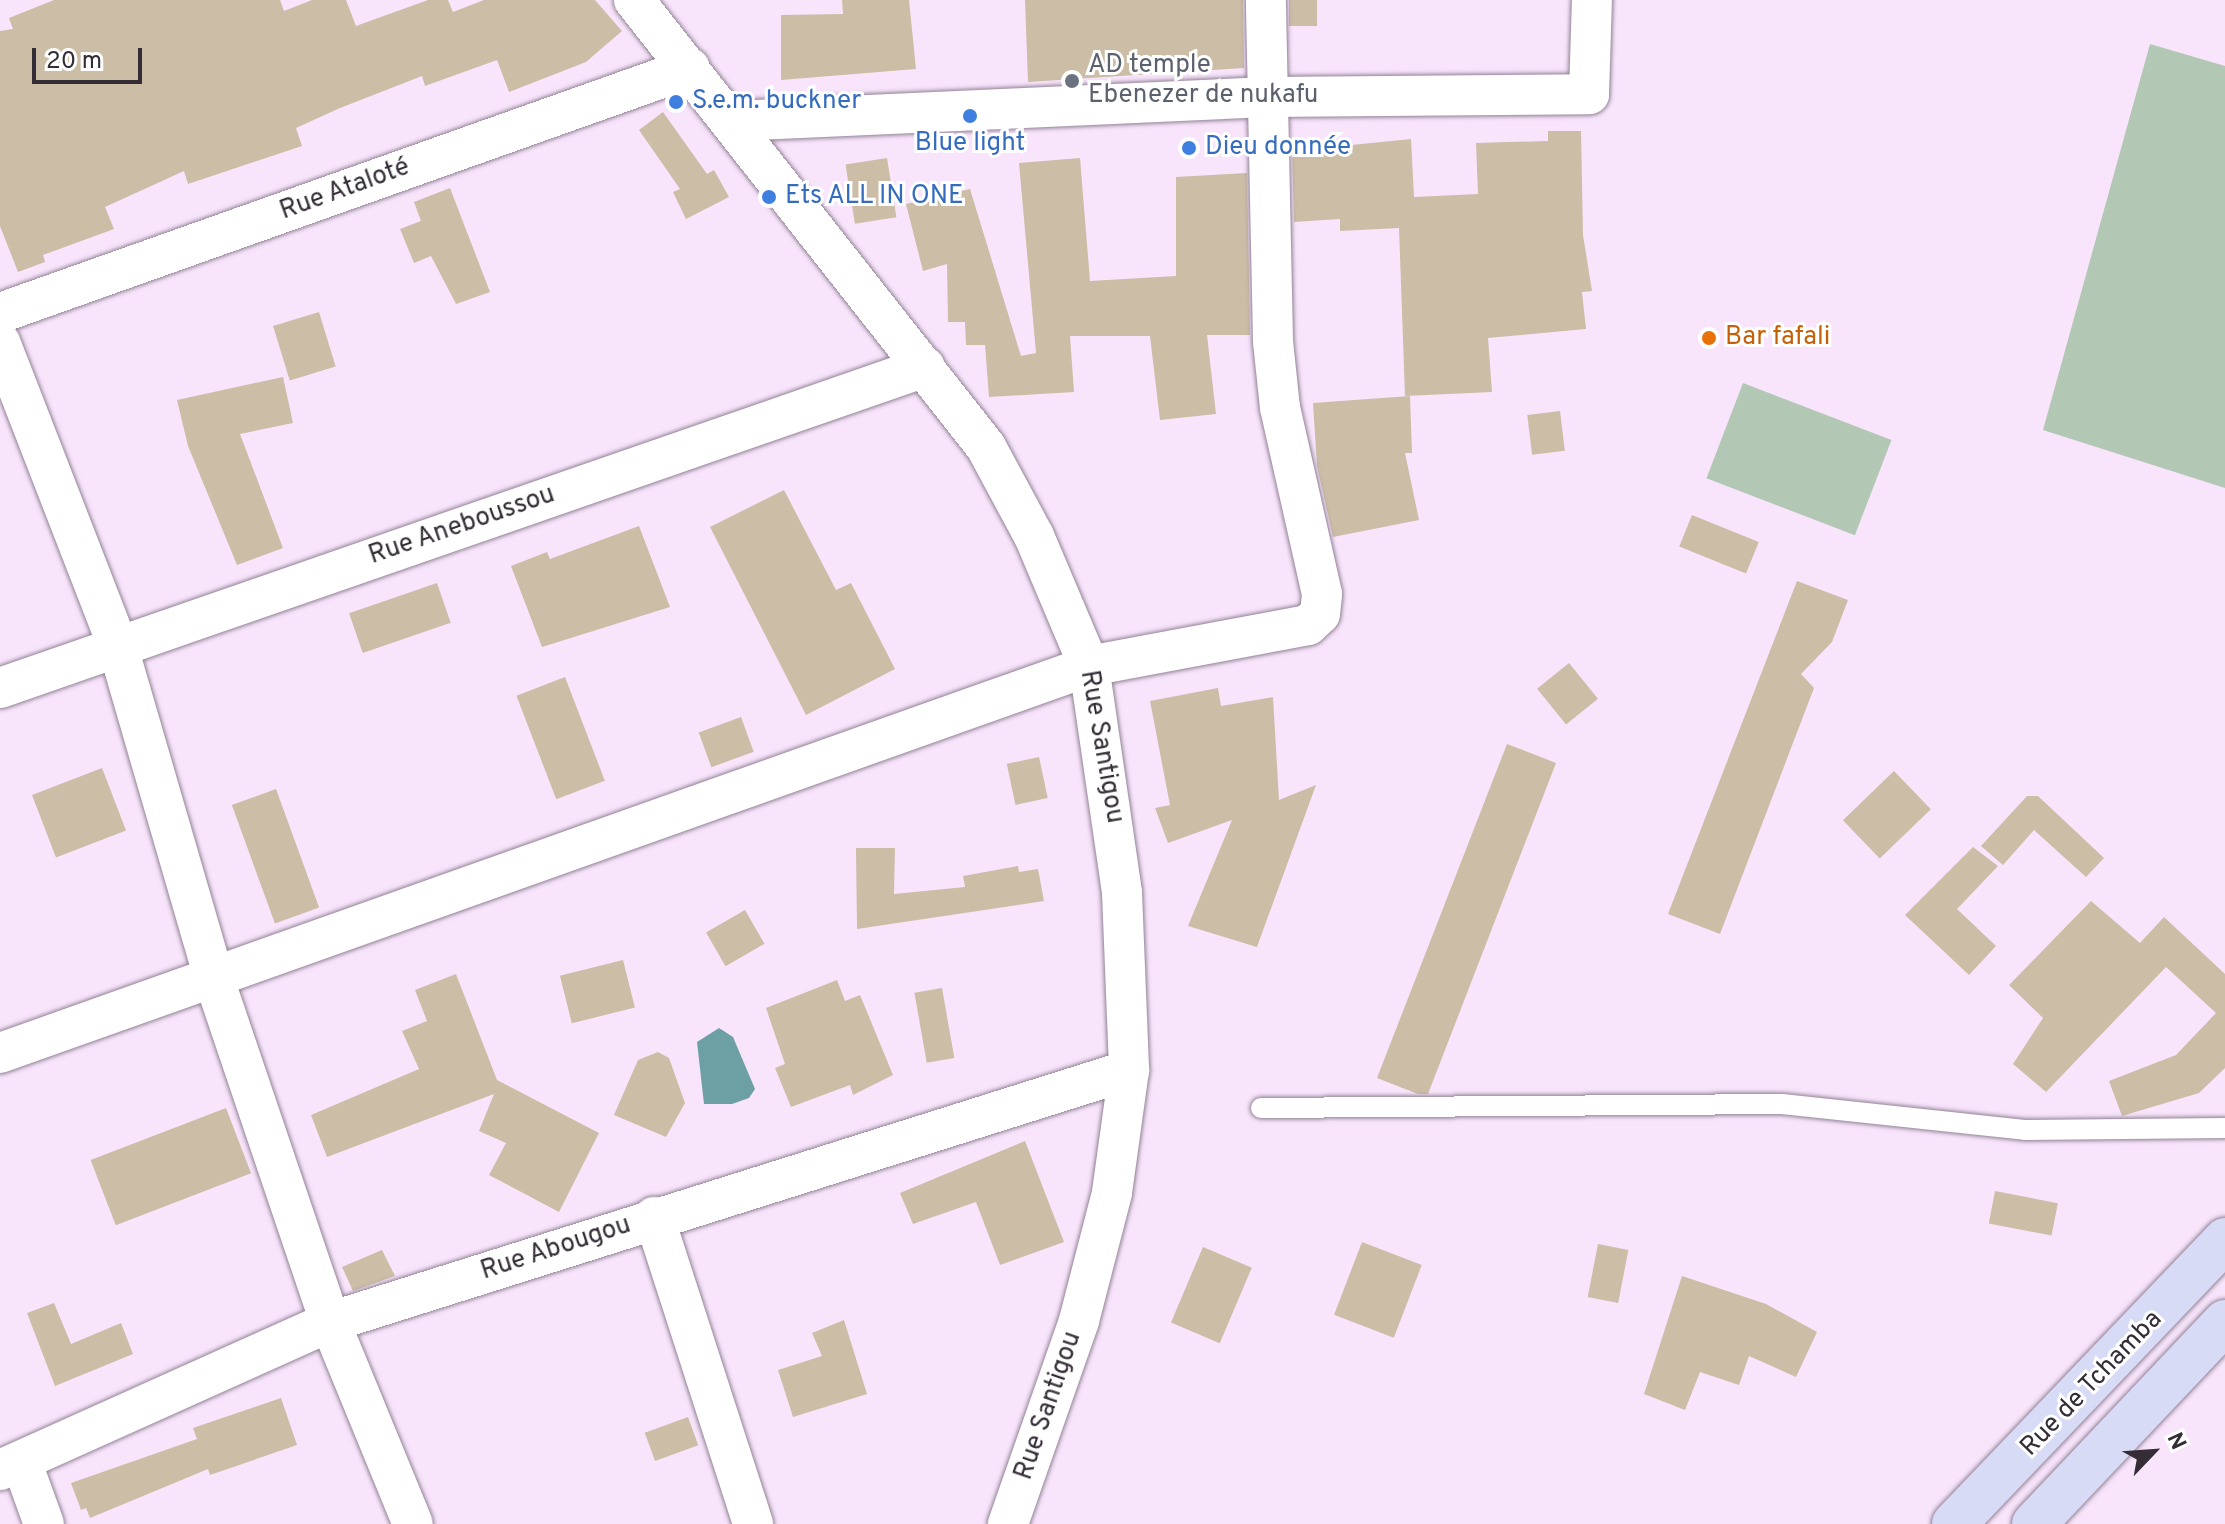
<!DOCTYPE html>
<html>
<head>
<meta charset="utf-8">
<style>
	body { margin:0 }
	#map { position:relative; width:2225px; height:1524px; overflow:hidden; background:#f8e5fc; font-family:Overpass,sans-serif }
	div>[style] { position:absolute }
	.green>* { inset:0; background:#b2c7b4; transform-origin:0 0 }
	.water>* { inset:0; background:#6da0a4 }
	.building>* { inset:0; background:#cbbda6; transform-origin:0 0 }
	.roads { filter:drop-shadow(0 0 2px #938296) drop-shadow(0 0 2px #938296) }
	.lane>* { height:20px; margin:-10px; padding:0 10px; transform-origin:10px; border-radius:10px; background:#fff }
	.street>* { height:40px; margin:-20px; padding:0 20px; transform-origin:20px; border-radius:20px; background:#fff }
	.secondary>* { height:44px; margin:-22px; padding:0 22px; transform-origin:22px; border-radius:22px; background:#d8dbf6 }
	.dots>* { width:22px; height:22px; translate:-50% -50%; box-sizing:border-box; border:4px solid #fff; border-radius:50% }
	span { translate:-50% -50%; white-space:nowrap; text-align:center; line-height:1.15; -webkit-text-stroke:6px #fff; paint-order:stroke }
	.worship-label { font-size:26px; color:#5b616d }
	.left { translate:0 -50%; text-align:left }
	.shop-label { font-size:26px; color:#366cbe }
	.street-label { font-size:26px; color:#342d36 }
	.food-label { font-size:26px; color:#c56008 }
	.north { position:absolute; left:2113px; top:1412px; width:80px; height:80px; -webkit-text-stroke:6px #fff; paint-order:stroke; rotate:65deg; font-size:22px; font-weight:700; line-height:32px; text-align:center; color:#342d36 }
	.north::after { content:''; display:block; margin:auto; width:28px; height:36px; background:#342d36; clip-path:polygon(50% 0,100% 100%,50% 72%,0 100%) }
	.scale { position:absolute; left:32px; top:48px; width:110px; height:36px; box-sizing:border-box; border:4px solid #342d36; border-top:0; padding-left:10px; font-size:24px; line-height:28px; white-space:nowrap; color:#342d36; -webkit-text-stroke:6px #fff; paint-order:stroke }
</style>
</head>
<body>
<div id="map">
	<div class="green">
		<div style="clip-path:polygon(2150px 44px,2225px 66px,2225px 488px,2043px 430px)"></div>
		<div style="left:1743px;top:383px;width:159px;height:102px;rotate:21deg"></div>
	</div>
	<div class="water">
		<div style="clip-path:polygon(719px 1028px,733px 1037px,755px 1089px,749px 1098px,732px 1104px,704px 1104px,697px 1042px)"></div>
	</div>
	<div class="building">
		<div style="clip-path:polygon(54px 0,280px 0,284px 11px,312px 0,346px 0,356px 26px,428px 0,448px 0,453px 12px,484px 0,595px 0,622px 31px,586px 62px,509px 92px,497px 60px,425px 86px,422px 76px,340px 108px,296px 128px,302px 146px,188px 184px,184px 171px,105px 207px,114px 229px,43px 255px,45px 262px,18px 272px,0 226px,0 31px,13px 29px,9px 18px)"></div>
		<div style="clip-path:polygon(842px 0,909px 0,916px 69px,781px 80px,781px 15px,843px 14px)"></div>
		<div style="clip-path:polygon(1025px 0,1243px 0,1244px 68px,1028px 82px)"></div>
		<div style="left:1289px;top:0;width:28px;height:26px"></div>
		<div style="clip-path:polygon(663px 112px,707px 174px,714px 170px,729px 197px,686px 219px,673px 192px,680px 189px,639px 130px)"></div>
		<div style="clip-path:polygon(1548px 131px,1581px 131px,1583px 235px,1592px 291px,1582px 292px,1586px 329px,1488px 338px,1492px 392px,1405px 396px,1399px 228px,1340px 231px,1340px 219px,1294px 222px,1292px 151px,1411px 139px,1414px 197px,1478px 194px,1476px 143px,1548px 141px)"></div>
		<div style="left:887px;top:158px;width:60px;height:42px;rotate:81deg"></div>
		<div style="clip-path:polygon(1080px 158px,1090px 281px,1176px 276px,1176px 177px,1247px 173px,1250px 335px,1207px 335px,1216px 414px,1160px 420px,1150px 336px,1070px 336px,1074px 392px,989px 397px,985px 345px,966px 345px,965px 322px,948px 322px,947px 264px,923px 271px,906px 204px,970px 189px,1021px 356px,1036px 353px,1019px 163px)"></div>
		<div style="clip-path:polygon(450px 188px,490px 292px,456px 304px,431px 256px,414px 263px,400px 229px,421px 221px,414px 202px)"></div>
		<div style="left:319px;top:312px;width:57px;height:48px;rotate:73deg"></div>
		<div style="clip-path:polygon(283px 377px,293px 423px,240px 434px,283px 548px,237px 565px,188px 446px,177px 400px)"></div>
		<div style="clip-path:polygon(1410px 396px,1412px 453px,1405px 453px,1419px 520px,1333px 537px,1317px 466px,1313px 403px)"></div>
		<div style="left:1560px;top:411px;width:40px;height:33px;rotate:83deg"></div>
		<div style="clip-path:polygon(784px 490px,836px 590px,851px 583px,895px 669px,806px 715px,710px 527px)"></div>
		<div style="left:1692px;top:515px;width:72px;height:34px;rotate:22deg"></div>
		<div style="clip-path:polygon(639px 526px,670px 607px,542px 647px,511px 566px,547px 552px,550px 559px)"></div>
		<div style="clip-path:polygon(1797px 581px,1848px 600px,1832px 642px,1801px 674px,1814px 688px,1720px 934px,1668px 914px)"></div>
		<div style="left:437px;top:583px;width:42px;height:93px;rotate:71deg"></div>
		<div style="left:1569px;top:663px;width:46px;height:41px;rotate:51deg"></div>
		<div style="left:565px;top:677px;width:111px;height:52px;rotate:69deg"></div>
		<div style="clip-path:polygon(1218px 688px,1221px 706px,1273px 697px,1279px 800px,1316px 785px,1257px 947px,1188px 926px,1232px 820px,1168px 843px,1155px 808px,1170px 805px,1150px 701px)"></div>
		<div style="left:741px;top:717px;width:37px;height:45px;rotate:70deg"></div>
		<div style="clip-path:polygon(1507px 744px,1556px 763px,1428px 1094px,1418px 1094px,1377px 1078px)"></div>
		<div style="left:1039px;top:757px;width:42px;height:33px;rotate:78deg"></div>
		<div style="left:102px;top:768px;width:67px;height:75px;rotate:69deg"></div>
		<div style="left:1894px;top:771px;width:53px;height:71px;rotate:46deg"></div>
		<div style="left:276px;top:789px;width:126px;height:47px;rotate:70deg"></div>
		<div style="clip-path:polygon(2027px 796px,2038px 796px,2104px 858px,2086px 877px,2034px 830px,2003px 865px,1981px 846px)"></div>
		<div style="clip-path:polygon(1973px 847px,1998px 866px,1957px 909px,1996px 946px,1969px 975px,1905px 915px)"></div>
		<div style="clip-path:polygon(856px 848px,895px 848px,894px 894px,965px 887px,963px 876px,1018px 866px,1019px 872px,1038px 869px,1044px 901px,857px 929px)"></div>
		<div style="clip-path:polygon(2091px 901px,2140px 943px,2164px 917px,2225px 974px,2225px 1068px,2199px 1093px,2122px 1116px,2109px 1081px,2176px 1055px,2216px 1013px,2166px 967px,2046px 1092px,2013px 1064px,2043px 1018px,2009px 985px)"></div>
		<div style="left:745px;top:910px;width:39px;height:45px;rotate:60deg"></div>
		<div style="left:623px;top:960px;width:49px;height:65px;rotate:76deg"></div>
		<div style="clip-path:polygon(456px 974px,497px 1080px,599px 1133px,559px 1212px,489px 1175px,506px 1143px,479px 1131px,494px 1094px,327px 1157px,311px 1115px,419px 1069px,402px 1031px,427px 1021px,415px 990px)"></div>
		<div style="clip-path:polygon(837px 980px,845px 1001px,860px 995px,893px 1075px,853px 1095px,850px 1085px,791px 1107px,775px 1068px,785px 1064px,766px 1008px)"></div>
		<div style="left:942px;top:988px;width:71px;height:28px;rotate:80deg"></div>
		<div style="clip-path:polygon(658px 1052px,669px 1058px,685px 1103px,666px 1137px,614px 1115px,638px 1060px)"></div>
		<div style="left:226px;top:1108px;width:70px;height:145px;rotate:69deg"></div>
		<div style="clip-path:polygon(1025px 1141px,1064px 1242px,1000px 1265px,976px 1202px,913px 1224px,900px 1193px)"></div>
		<div style="left:1995px;top:1191px;width:64px;height:33px;rotate:11deg"></div>
		<div style="left:1362px;top:1242px;width:64px;height:78px;rotate:21deg"></div>
		<div style="left:1598px;top:1244px;width:31px;height:54px;rotate:11deg"></div>
		<div style="left:1203px;top:1247px;width:53px;height:82px;rotate:23deg"></div>
		<div style="clip-path:polygon(382px 1250px,395px 1276px,353px 1291px,342px 1267px)"></div>
		<div style="clip-path:polygon(1682px 1276px,1766px 1304px,1817px 1332px,1796px 1377px,1749px 1356px,1739px 1385px,1700px 1372px,1685px 1410px,1644px 1394px)"></div>
		<div style="clip-path:polygon(54px 1303px,71px 1344px,121px 1323px,133px 1354px,55px 1386px,27px 1313px)"></div>
		<div style="clip-path:polygon(844px 1320px,867px 1394px,793px 1417px,778px 1370px,822px 1356px,812px 1333px)"></div>
		<div style="clip-path:polygon(281px 1398px,297px 1445px,210px 1475px,208px 1469px,90px 1518px,86px 1508px,81px 1510px,71px 1483px,197px 1439px,193px 1428px)"></div>
		<div style="left:688px;top:1417px;width:30px;height:46px;rotate:70deg"></div>
	</div>
	<div class="roads">
		<div class="lane">
			<div style="left:1261px;top:1108px;width:521px;rotate:-0.44deg"></div>
			<div style="left:1782px;top:1104px;width:244px;rotate:6.1deg"></div>
			<div style="left:2025px;top:1130px;width:200px;rotate:-0.6deg"></div>
		</div>
		<div class="street">
			<div style="left:634px;top:0;width:569px;rotate:51.78deg"></div>
			<div style="left:986px;top:447px;width:101px;rotate:61.7deg"></div>
			<div style="left:1034px;top:536px;width:141px;rotate:67.1deg"></div>
			<div style="left:1089px;top:666px;width:229px;rotate:81.7deg"></div>
			<div style="left:1122px;top:893px;width:177px;rotate:87.7deg"></div>
			<div style="left:1129px;top:1070px;width:124px;rotate:97.9deg"></div>
			<div style="left:1112px;top:1193px;width:132px;rotate:104.5deg"></div>
			<div style="left:1079px;top:1321px;width:215px;rotate:109.3deg"></div>
			<div style="left:734px;top:121px;width:535px;rotate:-2.57deg"></div>
			<div style="left:1268px;top:97px;width:321px;rotate:-0.5deg"></div>
			<div style="left:1589px;top:94px;width:94px;rotate:-88.2deg"></div>
			<div style="left:0;top:313px;width:732px;rotate:-19.55deg"></div>
			<div style="left:0;top:342px;width:324px;rotate:68.8deg"></div>
			<div style="left:117px;top:644px;width:352px;rotate:73.8deg"></div>
			<div style="left:215px;top:982px;width:359px;rotate:71.3deg"></div>
			<div style="left:330px;top:1322px;width:218px;rotate:67.7deg"></div>
			<div style="left:0;top:688px;width:979px;rotate:-19.14deg"></div>
			<div style="left:0;top:1053px;width:1156px;rotate:-19.56deg"></div>
			<div style="left:1089px;top:666px;width:223px;rotate:-10.6deg"></div>
			<div style="left:1308px;top:625px;width:16px;rotate:-43deg"></div>
			<div style="left:1320px;top:614px;width:20px;rotate:-84deg"></div>
			<div style="left:1322px;top:594px;width:191px;rotate:-102.7deg"></div>
			<div style="left:1280px;top:408px;width:67px;rotate:-96deg"></div>
			<div style="left:1273px;top:341px;width:341px;rotate:-91.2deg"></div>
			<div style="left:654px;top:1217px;width:323px;rotate:72.1deg"></div>
			<div style="left:22px;top:1463px;width:65px;rotate:70.2deg"></div>
			<div style="left:0;top:1470px;width:362px;rotate:-24.2deg"></div>
			<div style="left:330px;top:1322px;width:838px;rotate:-17.5deg"></div>
		</div>
		<div class="secondary">
			<div style="left:1954px;top:1524px;width:393px;rotate:-46.3deg"></div>
			<div style="left:2034px;top:1524px;width:278px;rotate:-46.6deg"></div>
		</div>
	</div>
	<div class="dots">
		<div style="left:1072px;top:81px;background:#6b7280"></div>
		<div style="left:676px;top:102px;background:#3f7fe0"></div>
		<div style="left:970px;top:116px;background:#3f7fe0"></div>
		<div style="left:1189px;top:148px;background:#3f7fe0"></div>
		<div style="left:769px;top:197px;background:#3f7fe0"></div>
		<div style="left:1709px;top:338px;background:#e8710a"></div>
	</div>
	<div class="worship-label">
		<span class="left" style="left:1088px;top:81px">AD temple<br>Ebenezer de nukafu</span>
	</div>
	<div class="shop-label">
		<span class="left" style="left:692px;top:102px">S.e.m. buckner</span>
		<span style="left:970px;top:144px">Blue light</span>
		<span class="left" style="left:1205px;top:148px">Dieu donnée</span>
		<span class="left" style="left:785px;top:197px">Ets ALL IN ONE</span>
	</div>
	<div class="street-label">
		<span style="left:345px;top:190px;rotate:-20deg">Rue Ataloté</span>
		<span style="left:462px;top:526px;rotate:-19deg">Rue Aneboussou</span>
		<span style="left:1101px;top:747px;rotate:80deg">Rue Santigou</span>
		<span style="left:556px;top:1249px;rotate:-18deg">Rue Abougou</span>
		<span style="left:2092px;top:1384px;rotate:-46deg">Rue de Tchamba</span>
		<span style="left:1049px;top:1406px;rotate:-71deg">Rue Santigou</span>
	</div>
	<div class="food-label">
		<span class="left" style="left:1725px;top:338px">Bar fafali</span>
	</div>
	<div class="north">N</div>
	<div class="scale">20 m</div>
</div>
</body>
</html>
